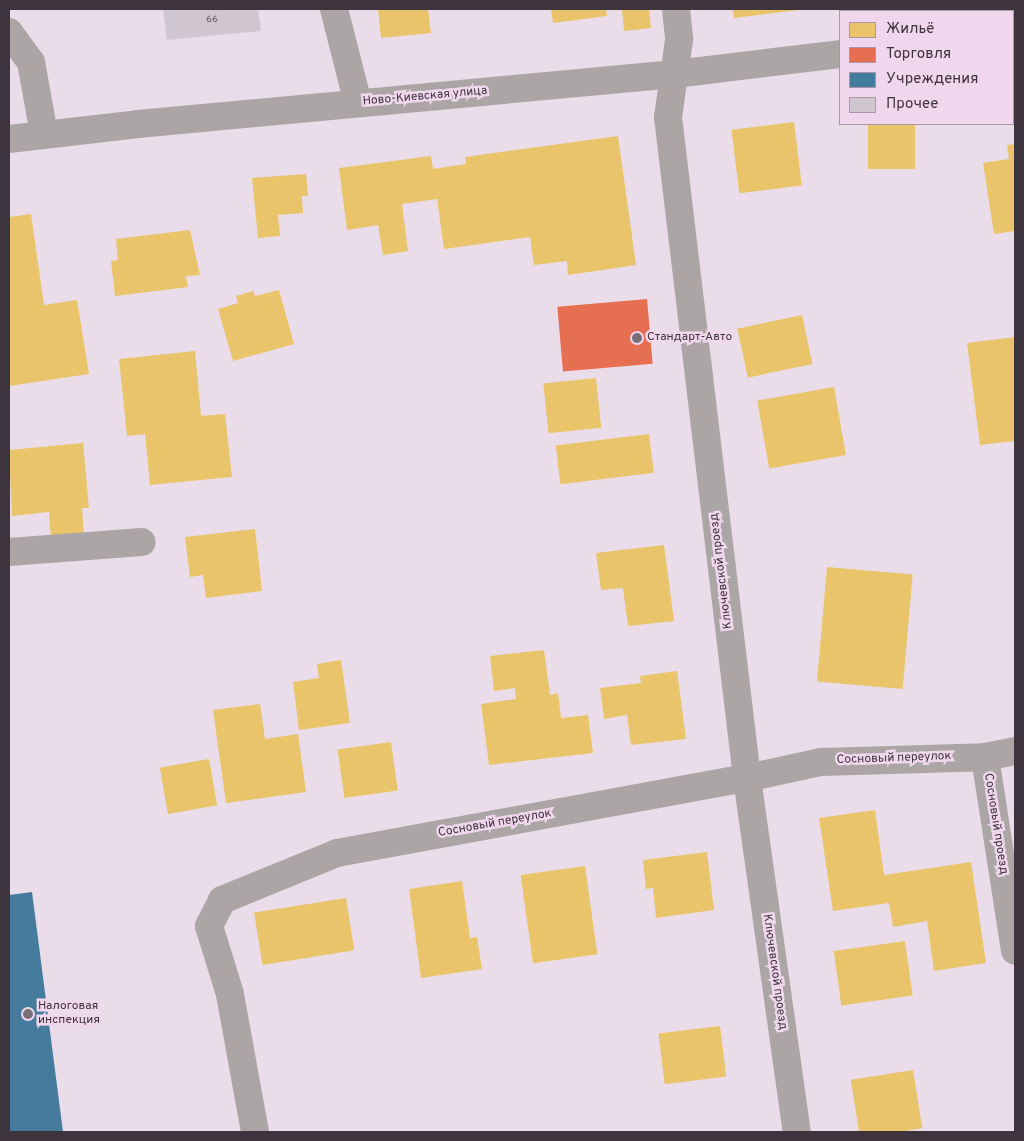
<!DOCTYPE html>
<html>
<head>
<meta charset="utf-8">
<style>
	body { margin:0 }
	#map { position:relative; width:1024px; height:1141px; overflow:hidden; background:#eadde9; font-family:Overpass,sans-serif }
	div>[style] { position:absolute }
	.homes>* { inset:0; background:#e9c46a; transform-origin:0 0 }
	.shops>* { inset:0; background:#e76f51; transform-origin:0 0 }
	.public>* { inset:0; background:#457b9d }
	.building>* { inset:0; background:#d0c6cf }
	.minor>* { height:28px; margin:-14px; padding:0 14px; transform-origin:14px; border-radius:14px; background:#aba6a5 }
	.dots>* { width:14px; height:14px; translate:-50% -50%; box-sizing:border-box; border:2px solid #f0d7ed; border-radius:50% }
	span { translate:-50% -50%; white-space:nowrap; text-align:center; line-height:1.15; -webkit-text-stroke:5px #f0d7ed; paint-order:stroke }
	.number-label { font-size:10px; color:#635962 }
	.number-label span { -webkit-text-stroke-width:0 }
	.street-label { font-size:12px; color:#3e343d }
	.poi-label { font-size:12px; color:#3e343d }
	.left { translate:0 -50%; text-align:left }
	.frame { position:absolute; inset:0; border:10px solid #3e343d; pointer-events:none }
	.legend { position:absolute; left:839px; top:10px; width:175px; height:115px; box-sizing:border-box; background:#f0d7ed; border:1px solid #a996a7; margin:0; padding:6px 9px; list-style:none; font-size:15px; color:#3e343d }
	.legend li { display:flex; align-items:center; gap:10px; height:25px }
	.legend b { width:25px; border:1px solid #a996a7 }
</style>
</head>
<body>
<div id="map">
	<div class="homes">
		<div style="clip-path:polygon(378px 9px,428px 9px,431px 33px,381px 38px)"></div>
		<div style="clip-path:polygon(551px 9px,606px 9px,607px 16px,553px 23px)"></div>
		<div style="clip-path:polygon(622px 9px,649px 9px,651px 28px,624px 31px)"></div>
		<div style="clip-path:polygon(733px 9px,799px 9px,799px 10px,734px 18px)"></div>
		<div style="left:794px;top:122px;width:64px;height:63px;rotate:83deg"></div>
		<div style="left:868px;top:124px;width:47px;height:45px"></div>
		<div style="clip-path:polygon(618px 136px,636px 265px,568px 275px,567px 261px,534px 265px,530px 237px,444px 249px,437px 199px,402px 204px,408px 251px,383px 255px,378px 225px,347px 230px,339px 168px,431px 156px,433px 169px,466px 164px,465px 157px)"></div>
		<div style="clip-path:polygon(1015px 144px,1015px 231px,994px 234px,983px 163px,1009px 159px,1007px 145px)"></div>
		<div style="clip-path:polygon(306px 174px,308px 196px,302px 196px,303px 213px,278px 215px,280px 236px,258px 238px,252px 178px)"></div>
		<div style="clip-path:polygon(31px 214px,44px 305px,77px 300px,89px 374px,9px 386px,9px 217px)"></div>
		<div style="clip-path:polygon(190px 230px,200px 275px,186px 276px,188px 287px,115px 296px,111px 261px,118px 260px,116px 239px)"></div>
		<div style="clip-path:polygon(279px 290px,294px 344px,233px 361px,218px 309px,238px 303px,236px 296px,253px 291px,255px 296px)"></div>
		<div style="left:802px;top:315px;width:50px;height:66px;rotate:78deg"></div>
		<div style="clip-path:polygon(1015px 337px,1015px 441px,980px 445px,967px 343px)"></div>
		<div style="clip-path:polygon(195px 351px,201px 416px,225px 414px,232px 477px,150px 485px,145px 434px,127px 436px,119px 359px)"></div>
		<div style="left:596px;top:378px;width:50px;height:53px;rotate:84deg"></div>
		<div style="left:834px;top:387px;width:69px;height:78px;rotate:80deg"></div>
		<div style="left:649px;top:434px;width:39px;height:94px;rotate:83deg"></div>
		<div style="clip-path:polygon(83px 443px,89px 508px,82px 508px,84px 535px,51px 539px,49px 512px,12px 516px,9px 450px)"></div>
		<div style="clip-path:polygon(255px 529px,262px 591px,206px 598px,203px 575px,190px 577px,185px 537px)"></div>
		<div style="clip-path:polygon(664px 545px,674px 621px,628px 626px,623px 588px,601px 590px,596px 553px)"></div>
		<div style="left:827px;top:567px;width:86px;height:115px;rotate:5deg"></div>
		<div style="clip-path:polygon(544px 650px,550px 695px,558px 693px,561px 718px,588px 715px,593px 753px,489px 765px,481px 704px,516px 699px,515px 688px,494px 691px,490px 656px)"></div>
		<div style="clip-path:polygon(341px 660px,350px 723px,299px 730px,293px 682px,319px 678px,317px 664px)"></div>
		<div style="clip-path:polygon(677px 671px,686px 739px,631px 745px,627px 715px,604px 719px,600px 688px,641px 683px,640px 676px)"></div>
		<div style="clip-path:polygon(260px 704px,265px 739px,298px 734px,306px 792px,226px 803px,213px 710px)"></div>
		<div style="left:391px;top:742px;width:49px;height:54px;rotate:82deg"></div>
		<div style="left:209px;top:759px;width:47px;height:50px;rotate:80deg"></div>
		<div style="clip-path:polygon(875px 810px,884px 875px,971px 862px,986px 963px,934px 971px,927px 921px,893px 927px,889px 903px,833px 911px,819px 818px)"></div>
		<div style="clip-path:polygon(707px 852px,714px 910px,656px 918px,653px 888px,646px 889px,643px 860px)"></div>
		<div style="left:585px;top:866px;width:89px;height:65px;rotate:82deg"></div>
		<div style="clip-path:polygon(462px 881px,470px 938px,477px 937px,482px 969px,421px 978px,409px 889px)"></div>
		<div style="left:346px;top:898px;width:53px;height:93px;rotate:81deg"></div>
		<div style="left:905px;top:941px;width:55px;height:72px;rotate:82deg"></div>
		<div style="left:720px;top:1026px;width:51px;height:62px;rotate:83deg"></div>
		<div style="left:913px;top:1070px;width:59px;height:63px;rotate:81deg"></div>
	</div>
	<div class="shops">
		<div style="left:647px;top:299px;width:65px;height:90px;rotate:85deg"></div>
	</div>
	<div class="public">
		<div style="clip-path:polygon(32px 892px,63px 1132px,9px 1132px,9px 895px)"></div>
	</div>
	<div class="building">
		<div style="clip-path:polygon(163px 9px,258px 9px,261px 31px,167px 40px)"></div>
	</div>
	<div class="minor">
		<div style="left:334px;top:9px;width:97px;rotate:75.7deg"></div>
		<div style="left:676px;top:9px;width:31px;rotate:84deg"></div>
		<div style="left:679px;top:40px;width:78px;rotate:98.1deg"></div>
		<div style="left:668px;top:117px;width:666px;rotate:83.18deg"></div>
		<div style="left:747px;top:778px;width:358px;rotate:82deg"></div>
		<div style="left:9px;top:32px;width:37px;rotate:54deg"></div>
		<div style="left:31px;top:62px;width:73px;rotate:79.8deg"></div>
		<div style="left:1013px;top:33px;width:2px"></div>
		<div style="left:9px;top:139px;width:130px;rotate:-6.6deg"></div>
		<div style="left:138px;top:124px;width:539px;rotate:-5.32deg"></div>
		<div style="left:675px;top:74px;width:166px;rotate:-6.9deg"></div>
		<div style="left:9px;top:552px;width:133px;rotate:-4.3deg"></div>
		<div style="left:985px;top:757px;width:196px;rotate:81.2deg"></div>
		<div style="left:255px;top:1132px;width:140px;rotate:-100.3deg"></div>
		<div style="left:230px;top:994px;width:71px;rotate:-107.2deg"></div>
		<div style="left:209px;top:926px;width:29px;rotate:-63deg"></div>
		<div style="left:222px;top:900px;width:124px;rotate:-22.2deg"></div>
		<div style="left:337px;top:853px;width:417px;rotate:-10.4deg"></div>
		<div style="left:747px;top:778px;width:76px;rotate:-12.2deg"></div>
		<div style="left:821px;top:762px;width:164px;rotate:-1.7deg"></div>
		<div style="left:985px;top:757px;width:31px;rotate:-11deg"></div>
	</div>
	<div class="dots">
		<div style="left:637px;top:338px;background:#7a6f79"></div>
		<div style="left:28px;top:1014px;background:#7a6f79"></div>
	</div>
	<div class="number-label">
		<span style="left:212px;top:20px">66</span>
	</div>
	<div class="street-label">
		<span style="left:425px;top:97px;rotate:-5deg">Ново-Киевская улица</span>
		<span style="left:722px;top:571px;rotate:-97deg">Ключевской проезд</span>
		<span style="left:894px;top:759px;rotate:-2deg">Сосновый переулок</span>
		<span style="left:495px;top:824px;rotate:-10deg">Сосновый переулок</span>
		<span style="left:995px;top:824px;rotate:81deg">Сосновый проезд</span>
		<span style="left:774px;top:972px;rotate:82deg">Ключевской проезд</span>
	</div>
	<div class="poi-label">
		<span class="left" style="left:647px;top:338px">Стандарт-Авто</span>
		<span class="left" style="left:38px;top:1014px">Налоговая<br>инспекция</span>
	</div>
	<div class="frame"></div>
	<ul class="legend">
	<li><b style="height:14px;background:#e9c46a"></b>Жильё</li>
	<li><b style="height:14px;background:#e76f51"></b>Торговля</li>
	<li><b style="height:14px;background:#457b9d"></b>Учреждения</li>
	<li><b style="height:14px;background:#d0c6cf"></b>Прочее</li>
	</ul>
</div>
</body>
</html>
